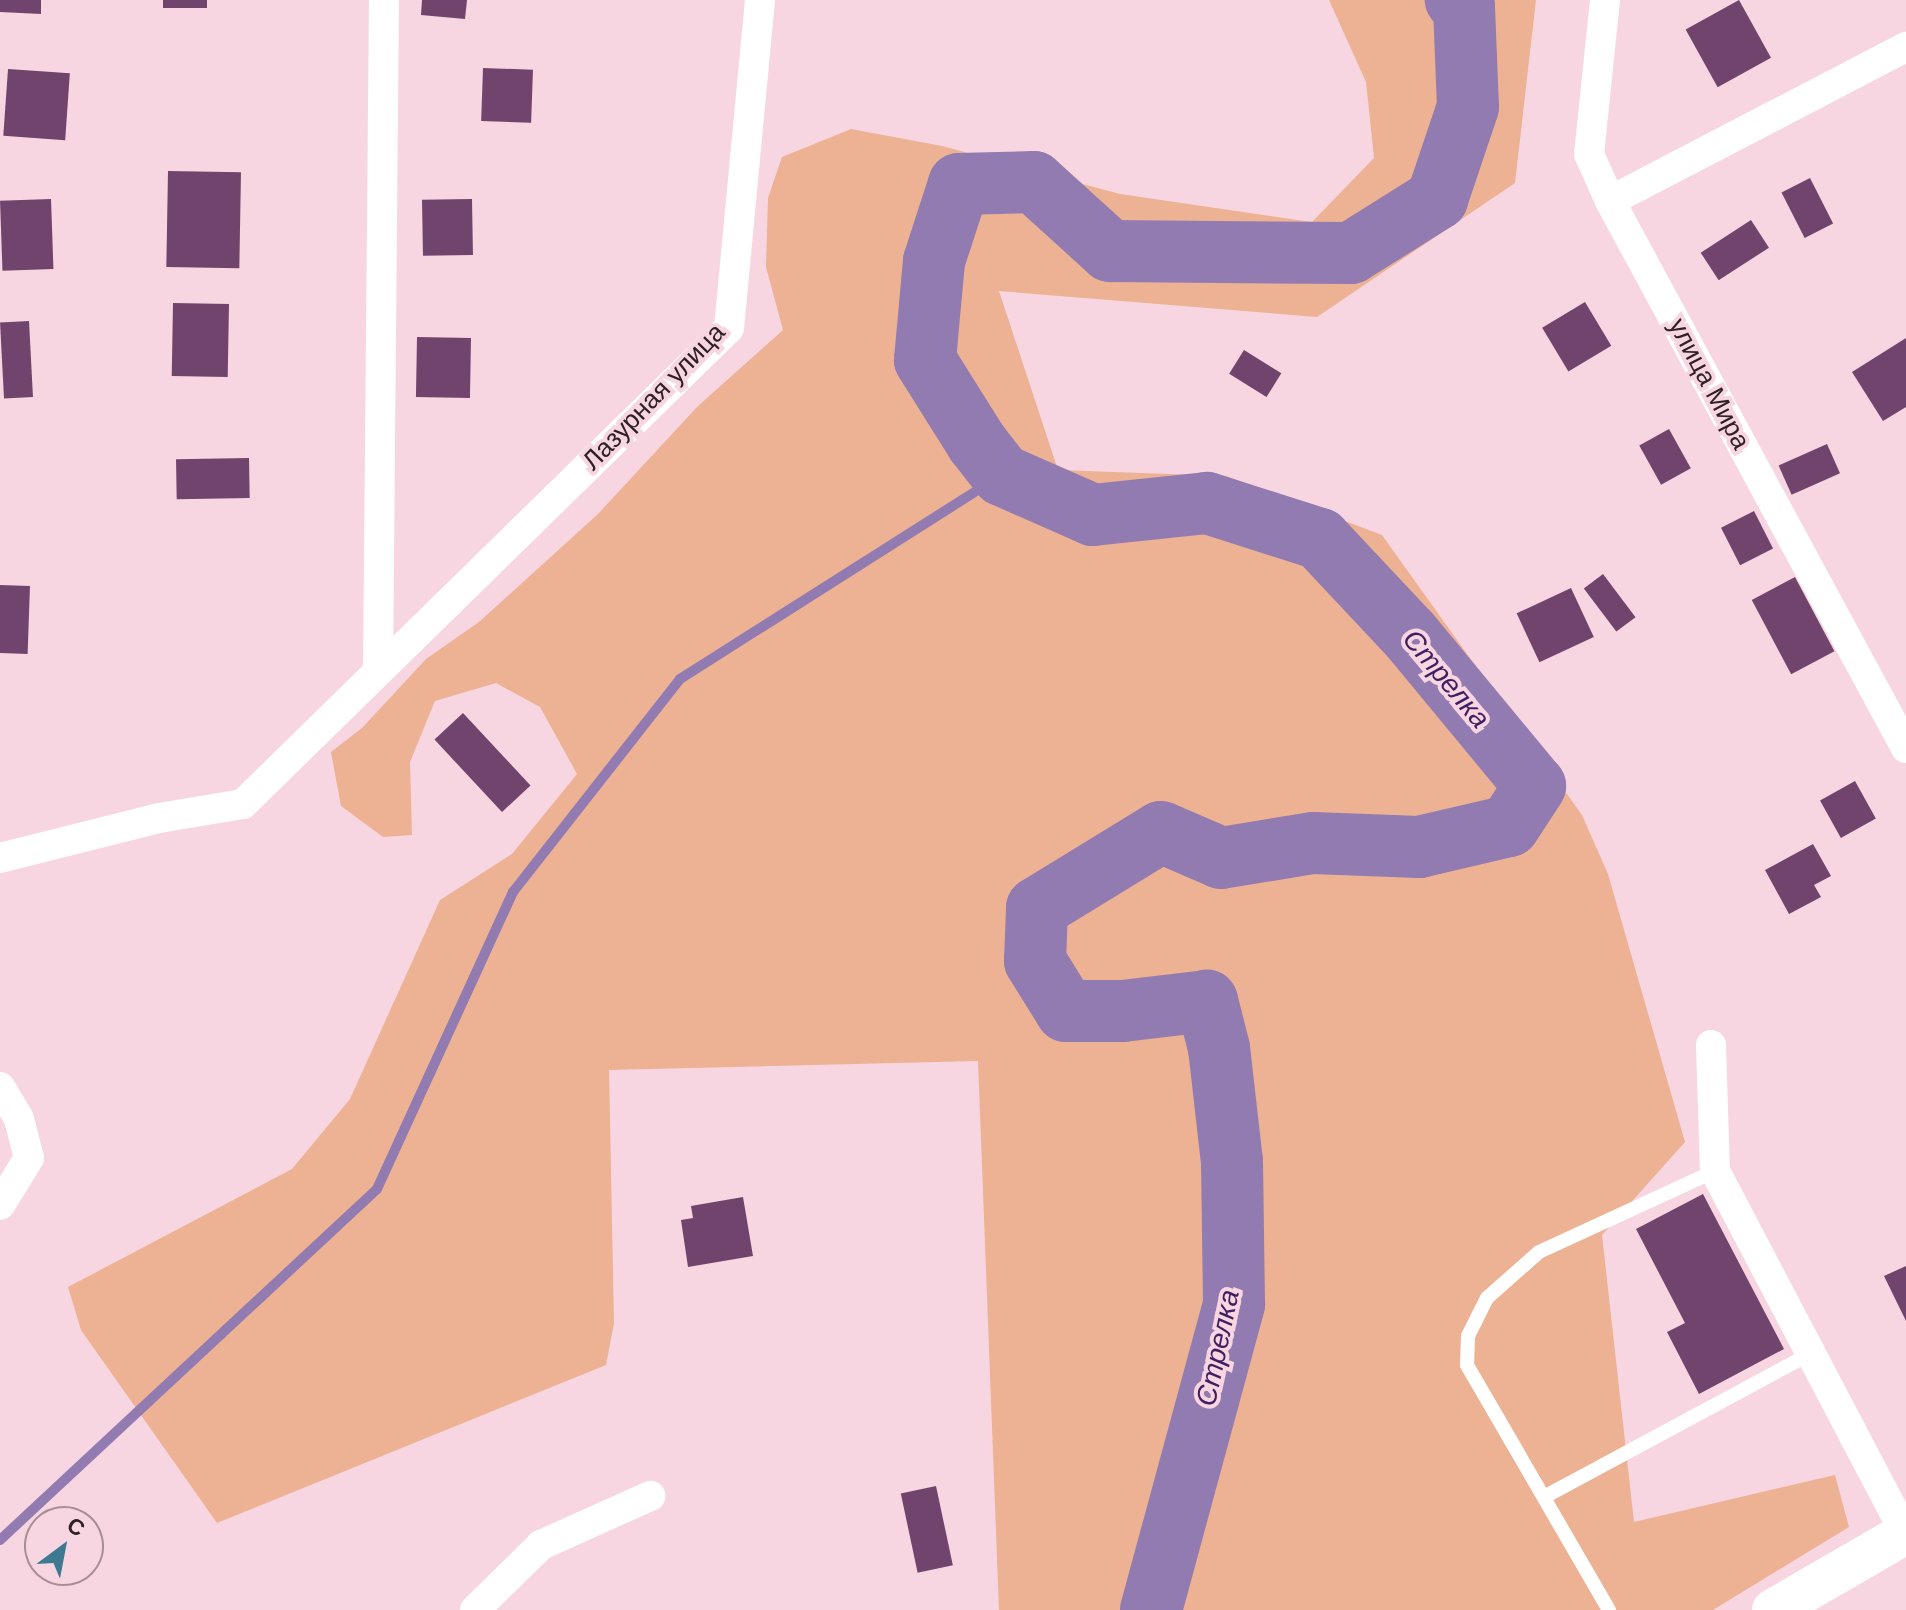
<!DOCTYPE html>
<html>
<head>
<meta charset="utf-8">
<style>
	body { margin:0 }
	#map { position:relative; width:1906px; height:1610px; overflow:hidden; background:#f7d6e1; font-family:Helvetica,sans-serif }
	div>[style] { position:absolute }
	.green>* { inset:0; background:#edb293 }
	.stream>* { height:10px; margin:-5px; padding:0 5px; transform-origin:5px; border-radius:5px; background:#927bb1 }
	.river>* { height:62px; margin:-31px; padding:0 31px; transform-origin:31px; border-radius:31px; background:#927bb1 }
	.building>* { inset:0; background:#71446d; transform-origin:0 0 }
	.service>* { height:14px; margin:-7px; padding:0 7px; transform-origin:7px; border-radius:7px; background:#fff }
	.minor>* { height:30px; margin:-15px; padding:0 15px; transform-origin:15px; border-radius:15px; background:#fff }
	.secondary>* { height:42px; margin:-21px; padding:0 21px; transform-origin:21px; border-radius:21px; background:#fff }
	span { translate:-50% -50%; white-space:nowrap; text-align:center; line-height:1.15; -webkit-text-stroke:8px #f7d6e1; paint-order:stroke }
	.street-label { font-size:26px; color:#2e2126 }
	.water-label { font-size:28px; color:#3f1e61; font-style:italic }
	.north { position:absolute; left:24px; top:1506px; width:80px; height:80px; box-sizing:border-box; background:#f7d6e1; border:2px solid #a78e96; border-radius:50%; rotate:32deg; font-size:22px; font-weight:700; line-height:32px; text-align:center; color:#2e2126 }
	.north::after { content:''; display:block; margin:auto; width:28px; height:36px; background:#3d7a91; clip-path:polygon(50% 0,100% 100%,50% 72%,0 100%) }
</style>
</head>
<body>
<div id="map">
	<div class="green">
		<div style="clip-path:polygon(1329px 0,1536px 0,1515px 183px,1317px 317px,999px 291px,1058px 470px,1226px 476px,1382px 535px,1582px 815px,1608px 874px,1685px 1142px,1602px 1235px,1634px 1522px,1835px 1475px,1849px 1527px,1713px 1610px,999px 1610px,978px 1061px,609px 1070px,614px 1323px,606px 1365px,217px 1523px,81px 1330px,68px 1287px,292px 1169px,350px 1099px,440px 900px,512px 854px,577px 774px,540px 707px,496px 683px,435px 701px,410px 762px,412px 835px,383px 837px,341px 806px,331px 752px,362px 728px,426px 659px,479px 622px,598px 514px,697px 407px,783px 330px,766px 267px,768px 198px,782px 157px,851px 129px,942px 146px,1120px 194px,1312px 222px,1374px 158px,1366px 82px)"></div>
	</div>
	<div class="stream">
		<div style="left:0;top:1540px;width:515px;rotate:-42.95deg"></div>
		<div style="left:377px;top:1189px;width:327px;rotate:-65.4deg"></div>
		<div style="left:513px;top:892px;width:271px;rotate:-51.9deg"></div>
		<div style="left:680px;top:679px;width:381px;rotate:-32.4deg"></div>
	</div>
	<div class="river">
		<div style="left:1151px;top:1610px;width:317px;rotate:-74.8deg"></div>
		<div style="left:1234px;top:1304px;width:142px;rotate:-90.8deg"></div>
		<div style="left:1232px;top:1162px;width:115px;rotate:-96.5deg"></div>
		<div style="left:1219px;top:1048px;width:49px;rotate:-104.3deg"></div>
		<div style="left:1207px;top:1001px;width:85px;rotate:173.2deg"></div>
		<div style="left:1123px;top:1011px;width:57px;rotate:180deg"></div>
		<div style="left:1066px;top:1011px;width:59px;rotate:-121.8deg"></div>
		<div style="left:1035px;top:961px;width:53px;rotate:-87.8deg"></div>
		<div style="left:1037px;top:908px;width:145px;rotate:-31.5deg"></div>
		<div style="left:1161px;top:832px;width:65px;rotate:23.4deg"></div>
		<div style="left:1221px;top:858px;width:93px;rotate:-9.3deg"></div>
		<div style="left:1313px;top:843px;width:106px;rotate:2.2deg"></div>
		<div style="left:1419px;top:847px;width:92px;rotate:-13.1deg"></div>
		<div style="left:1509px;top:826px;width:48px;rotate:-57deg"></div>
		<div style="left:1535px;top:786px;width:196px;rotate:-129.6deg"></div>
		<div style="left:1410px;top:635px;width:132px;rotate:-133.2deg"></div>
		<div style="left:1320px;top:539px;width:119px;rotate:-162.3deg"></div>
		<div style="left:1207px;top:503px;width:115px;rotate:174deg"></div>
		<div style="left:1093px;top:515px;width:99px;rotate:-156.3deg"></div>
		<div style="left:1002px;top:475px;width:41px;rotate:-128deg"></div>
		<div style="left:977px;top:443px;width:98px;rotate:-122.1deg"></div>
		<div style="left:925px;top:360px;width:99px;rotate:-84.8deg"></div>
		<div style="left:934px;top:261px;width:81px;rotate:-72deg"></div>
		<div style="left:959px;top:184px;width:75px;rotate:-1.5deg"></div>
		<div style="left:1034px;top:182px;width:103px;rotate:42.2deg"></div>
		<div style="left:1110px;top:251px;width:241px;rotate:0.5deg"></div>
		<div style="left:1351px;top:253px;width:102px;rotate:-32.1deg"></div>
		<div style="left:1437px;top:199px;width:97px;rotate:-71.4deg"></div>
		<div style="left:1468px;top:107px;width:100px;rotate:-92.3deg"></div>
		<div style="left:1464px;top:7px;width:11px;rotate:-139deg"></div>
	</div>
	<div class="building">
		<div style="clip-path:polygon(0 0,41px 0,41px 14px,0 12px)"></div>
		<div style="left:163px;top:0;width:44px;height:8px"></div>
		<div style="clip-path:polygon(422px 0,467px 0,465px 19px,421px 15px)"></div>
		<div style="left:1739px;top:0;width:66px;height:61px;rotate:61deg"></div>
		<div style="left:483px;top:68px;width:50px;height:53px;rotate:2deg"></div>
		<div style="left:8px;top:69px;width:62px;height:67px;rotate:4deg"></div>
		<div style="left:168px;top:171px;width:73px;height:96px;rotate:1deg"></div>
		<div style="left:1810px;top:178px;width:51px;height:32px;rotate:63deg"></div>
		<div style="left:51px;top:199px;width:70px;height:51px;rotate:88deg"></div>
		<div style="left:472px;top:199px;width:56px;height:50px;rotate:89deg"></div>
		<div style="left:1751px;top:220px;width:33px;height:60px;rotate:57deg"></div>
		<div style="left:1585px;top:302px;width:51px;height:50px;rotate:59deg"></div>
		<div style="left:173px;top:303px;width:56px;height:73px;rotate:1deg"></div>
		<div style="left:29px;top:321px;width:76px;height:29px;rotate:87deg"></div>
		<div style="left:417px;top:337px;width:54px;height:60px;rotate:1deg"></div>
		<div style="clip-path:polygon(1906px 338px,1906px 407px,1883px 421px,1852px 372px)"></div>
		<div style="left:1244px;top:350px;width:44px;height:28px;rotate:32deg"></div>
		<div style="left:1669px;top:429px;width:45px;height:34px;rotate:61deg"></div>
		<div style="left:1827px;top:444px;width:32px;height:53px;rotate:66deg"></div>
		<div style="left:249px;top:458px;width:40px;height:73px;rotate:89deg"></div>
		<div style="left:1754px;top:511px;width:42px;height:37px;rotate:63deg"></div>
		<div style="left:1603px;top:574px;width:54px;height:24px;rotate:53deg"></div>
		<div style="left:1795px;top:577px;width:84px;height:49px;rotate:62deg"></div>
		<div style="left:0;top:585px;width:30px;height:68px;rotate:2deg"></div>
		<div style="left:1571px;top:588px;width:54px;height:60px;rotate:65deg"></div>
		<div style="left:463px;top:713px;width:99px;height:39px;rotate:47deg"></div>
		<div style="left:1855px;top:781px;width:43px;height:40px;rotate:61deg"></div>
		<div style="clip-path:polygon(1813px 844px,1831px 876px,1814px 885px,1821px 897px,1789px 914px,1765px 870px)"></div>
		<div style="clip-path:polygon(1703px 1194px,1784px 1349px,1699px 1394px,1667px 1332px,1685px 1323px,1636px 1229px)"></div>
		<div style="clip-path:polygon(743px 1197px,753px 1256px,688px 1267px,681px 1220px,693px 1218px,691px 1206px)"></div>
		<div style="clip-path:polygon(1906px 1266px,1906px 1321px,1884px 1276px)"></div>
		<div style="left:936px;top:1486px;width:81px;height:36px;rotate:78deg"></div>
	</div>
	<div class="service">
		<div style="left:1544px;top:1497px;width:303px;rotate:-28.3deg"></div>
		<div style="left:1609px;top:1610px;width:283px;rotate:-120.1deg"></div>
		<div style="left:1467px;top:1365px;width:29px;rotate:-88deg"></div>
		<div style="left:1468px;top:1336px;width:42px;rotate:-63.4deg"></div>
		<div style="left:1487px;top:1298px;width:69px;rotate:-41.5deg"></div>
		<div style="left:1539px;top:1252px;width:194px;rotate:-24.7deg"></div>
	</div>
	<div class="minor">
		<div style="left:1605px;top:0;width:155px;rotate:95.9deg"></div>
		<div style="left:1589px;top:154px;width:51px;rotate:65.9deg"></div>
		<div style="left:1610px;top:201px;width:622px;rotate:61.58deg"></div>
		<div style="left:1610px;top:201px;width:334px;rotate:-27.5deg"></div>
		<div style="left:378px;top:671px;width:671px;rotate:-89.49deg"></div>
		<div style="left:0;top:858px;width:164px;rotate:-14.1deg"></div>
		<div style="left:159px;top:818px;width:85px;rotate:-9.5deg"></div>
		<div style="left:243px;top:804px;width:680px;rotate:-44.4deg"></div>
		<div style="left:729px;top:328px;width:329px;rotate:-84.6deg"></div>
		<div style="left:1711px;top:1045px;width:126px;rotate:88.2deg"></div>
		<div style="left:1715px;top:1171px;width:409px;rotate:62.3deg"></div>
		<div style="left:0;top:1087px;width:37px;rotate:59deg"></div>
		<div style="left:19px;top:1119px;width:40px;rotate:75.6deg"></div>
		<div style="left:29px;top:1158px;width:55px;rotate:121.7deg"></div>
		<div style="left:475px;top:1610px;width:93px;rotate:-44.6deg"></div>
		<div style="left:541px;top:1545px;width:120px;rotate:-24.2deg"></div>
	</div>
	<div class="secondary">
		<div style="left:1773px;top:1610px;width:154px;rotate:-30.1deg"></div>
	</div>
	<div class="street-label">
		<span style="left:1709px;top:384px;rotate:62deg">улица Мира</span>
		<span style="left:654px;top:397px;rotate:-46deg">Лазурная улица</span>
	</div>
	<div class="water-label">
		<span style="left:1446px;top:679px;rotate:50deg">Стрелка</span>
		<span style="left:1218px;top:1348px;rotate:-78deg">Стрелка</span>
	</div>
	<div class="north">С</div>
</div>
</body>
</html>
